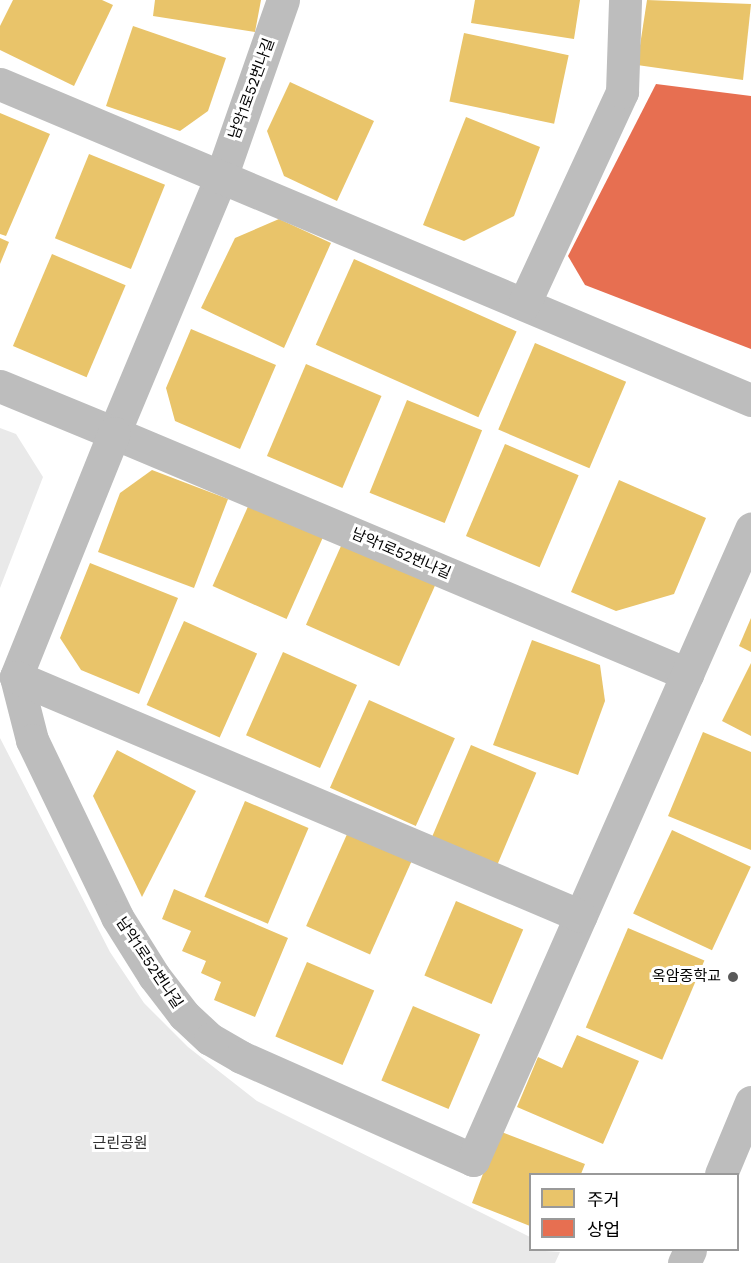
<!DOCTYPE html>
<html>
<head>
<meta charset="utf-8">
<style>
	body { margin:0 }
	#map { position:relative; width:751px; height:1263px; overflow:hidden; background:#fff; font-family:"Work Sans","Noto Sans KR",sans-serif }
	div>[style] { position:absolute }
	.green>* { inset:0; background:#e9e9e9 }
	.homes>* { inset:0; background:#e9c46a; transform-origin:0 0 }
	.shops>* { inset:0; background:#e76f51 }
	.minor>* { height:33px; margin:-16.5px; padding:0 16.5px; transform-origin:16.5px; border-radius:16.5px; background:#bdbdbd }
	.dots>* { width:16px; height:16px; translate:-50% -50%; box-sizing:border-box; border:3px solid #fff; border-radius:50% }
	span { translate:-50% -50%; white-space:nowrap; text-align:center; line-height:1.15; -webkit-text-stroke:6px #fff; paint-order:stroke }
	.street-label { font-size:15px; color:#000 }
	.poi-label { font-size:15px; color:#000 }
	.right { translate:-100% -50%; text-align:right }
	.park-label { font-size:15px; color:#2e2e2e }
	.legend { position:absolute; left:529px; top:1173px; width:210px; height:78px; box-sizing:border-box; background:#fff; border:2px solid #999; margin:0; padding:8px 10px; list-style:none; font-size:18px; color:#000 }
	.legend li { display:flex; align-items:center; gap:12px; height:30px }
	.legend b { width:30px; border:2px solid #999 }
</style>
</head>
<body>
<div id="map">
	<div class="green">
		<div style="clip-path:polygon(0 428px,16px 434px,43px 477px,0 588px)"></div>
		<div style="clip-path:polygon(0 738px,110px 952px,144px 1003px,188px 1047px,257px 1101px,530px 1237px,530px 1250px,560px 1252px,555px 1263px,0 1263px)"></div>
	</div>
	<div class="homes">
		<div style="clip-path:polygon(13px 0,102px 0,113px 5px,74px 86px,0 50px,0 26px)"></div>
		<div style="clip-path:polygon(155px 0,261px 0,255px 32px,153px 16px)"></div>
		<div style="clip-path:polygon(475px 0,580px 0,574px 39px,471px 23px)"></div>
		<div style="clip-path:polygon(647px 0,751px 4px,743px 80px,637px 65px)"></div>
		<div style="clip-path:polygon(133px 26px,226px 58px,208px 111px,180px 131px,106px 106px)"></div>
		<div style="left:464px;top:33px;width:107px;height:70px;rotate:12deg"></div>
		<div style="clip-path:polygon(290px 82px,374px 121px,337px 201px,284px 176px,267px 131px)"></div>
		<div style="clip-path:polygon(0 113px,50px 134px,6px 236px,0 234px)"></div>
		<div style="clip-path:polygon(466px 117px,540px 147px,514px 216px,464px 241px,423px 225px)"></div>
		<div style="left:89px;top:154px;width:82px;height:91px;rotate:22deg"></div>
		<div style="clip-path:polygon(279px 219px,331px 243px,284px 348px,201px 308px,235px 238px)"></div>
		<div style="clip-path:polygon(0 238px,9px 242px,0 264px)"></div>
		<div style="left:52px;top:254px;width:80px;height:100px;rotate:23deg"></div>
		<div style="left:354px;top:259px;width:178px;height:94px;rotate:24deg"></div>
		<div style="clip-path:polygon(191px 329px,276px 365px,240px 449px,175px 421px,166px 388px)"></div>
		<div style="left:535px;top:343px;width:99px;height:94px;rotate:23deg"></div>
		<div style="left:306px;top:364px;width:82px;height:100px;rotate:23deg"></div>
		<div style="left:407px;top:400px;width:81px;height:100px;rotate:22deg"></div>
		<div style="left:505px;top:444px;width:80px;height:100px;rotate:23deg"></div>
		<div style="clip-path:polygon(152px 470px,228px 499px,194px 588px,98px 552px,120px 493px)"></div>
		<div style="clip-path:polygon(619px 480px,706px 518px,674px 594px,616px 611px,571px 592px)"></div>
		<div style="left:250px;top:502px;width:81px;height:92px;rotate:24deg"></div>
		<div style="left:345px;top:537px;width:102px;height:96px;rotate:24deg"></div>
		<div style="clip-path:polygon(90px 563px,178px 598px,139px 694px,81px 670px,60px 638px)"></div>
		<div style="clip-path:polygon(751px 618px,751px 652px,739px 646px)"></div>
		<div style="left:184px;top:621px;width:80px;height:92px;rotate:24deg"></div>
		<div style="clip-path:polygon(532px 640px,600px 665px,605px 701px,578px 775px,493px 745px)"></div>
		<div style="left:283px;top:652px;width:81px;height:91px;rotate:24deg"></div>
		<div style="clip-path:polygon(751px 663px,751px 736px,722px 721px)"></div>
		<div style="left:369px;top:700px;width:94px;height:96px;rotate:24deg"></div>
		<div style="clip-path:polygon(703px 732px,751px 752px,751px 850px,668px 816px)"></div>
		<div style="left:471px;top:745px;width:71px;height:102px;rotate:23deg"></div>
		<div style="clip-path:polygon(117px 750px,196px 791px,142px 897px,93px 796px)"></div>
		<div style="left:245px;top:801px;width:69px;height:104px;rotate:23deg"></div>
		<div style="left:672px;top:830px;width:87px;height:92px;rotate:25deg"></div>
		<div style="left:348px;top:832px;width:70px;height:103px;rotate:24deg"></div>
		<div style="clip-path:polygon(174px 889px,288px 938px,255px 1017px,214px 1000px,221px 982px,201px 973px,206px 961px,182px 951px,191px 931px,162px 919px)"></div>
		<div style="left:456px;top:901px;width:73px;height:81px;rotate:23deg"></div>
		<div style="left:628px;top:928px;width:83px;height:108px;rotate:23deg"></div>
		<div style="left:307px;top:962px;width:73px;height:81px;rotate:23deg"></div>
		<div style="left:413px;top:1006px;width:73px;height:81px;rotate:23deg"></div>
		<div style="clip-path:polygon(577px 1035px,639px 1061px,603px 1144px,517px 1107px,538px 1057px,562px 1068px)"></div>
		<div style="clip-path:polygon(499px 1131px,585px 1164px,581px 1174px,530px 1174px,530px 1226px,472px 1203px)"></div>
	</div>
	<div class="shops">
		<div style="clip-path:polygon(656px 84px,751px 96px,751px 349px,585px 285px,568px 256px)"></div>
	</div>
	<div class="minor">
		<div style="left:283px;top:0;width:188px;rotate:109.3deg"></div>
		<div style="left:221px;top:177px;width:277px;rotate:112.7deg"></div>
		<div style="left:114px;top:433px;width:622px;rotate:22.81deg"></div>
		<div style="left:0;top:84px;width:815px;rotate:22.82deg"></div>
		<div style="left:524px;top:304px;width:234px;rotate:-65.2deg"></div>
		<div style="left:622px;top:92px;width:92px;rotate:-88.1deg"></div>
		<div style="left:0;top:386px;width:123px;rotate:22.4deg"></div>
		<div style="left:114px;top:433px;width:263px;rotate:111.9deg"></div>
		<div style="left:16px;top:677px;width:65px;rotate:75.7deg"></div>
		<div style="left:32px;top:740px;width:196px;rotate:64.3deg"></div>
		<div style="left:117px;top:917px;width:70px;rotate:57.9deg"></div>
		<div style="left:154px;top:976px;width:49px;rotate:52.4deg"></div>
		<div style="left:184px;top:1015px;width:35px;rotate:43deg"></div>
		<div style="left:210px;top:1039px;width:36px;rotate:30deg"></div>
		<div style="left:241px;top:1057px;width:254px;rotate:23.9deg"></div>
		<div style="left:473px;top:1160px;width:690px;rotate:-66.22deg"></div>
		<div style="left:16px;top:677px;width:613px;rotate:22.93deg"></div>
		<div style="left:721px;top:1174px;width:78px;rotate:-67.4deg"></div>
		<div style="left:684px;top:1263px;width:14px;rotate:-65deg"></div>
	</div>
	<div class="dots">
		<div style="left:733px;top:977px;background:#595959"></div>
	</div>
	<div class="street-label">
		<span style="left:252px;top:89px;rotate:-70deg">남악1로52번나길</span>
		<span style="left:401px;top:554px;rotate:23deg">남악1로52번나길</span>
		<span style="left:149px;top:963px;rotate:56deg">남악1로52번나길</span>
	</div>
	<div class="poi-label">
		<span class="right" style="left:721px;top:977px">옥암중학교</span>
	</div>
	<div class="park-label">
		<span style="left:120px;top:1144px">근린공원</span>
	</div>
	<ul class="legend">
	<li><b style="height:16px;background:#e9c46a"></b>주거</li>
	<li><b style="height:16px;background:#e76f51"></b>상업</li>
	</ul>
</div>
</body>
</html>
